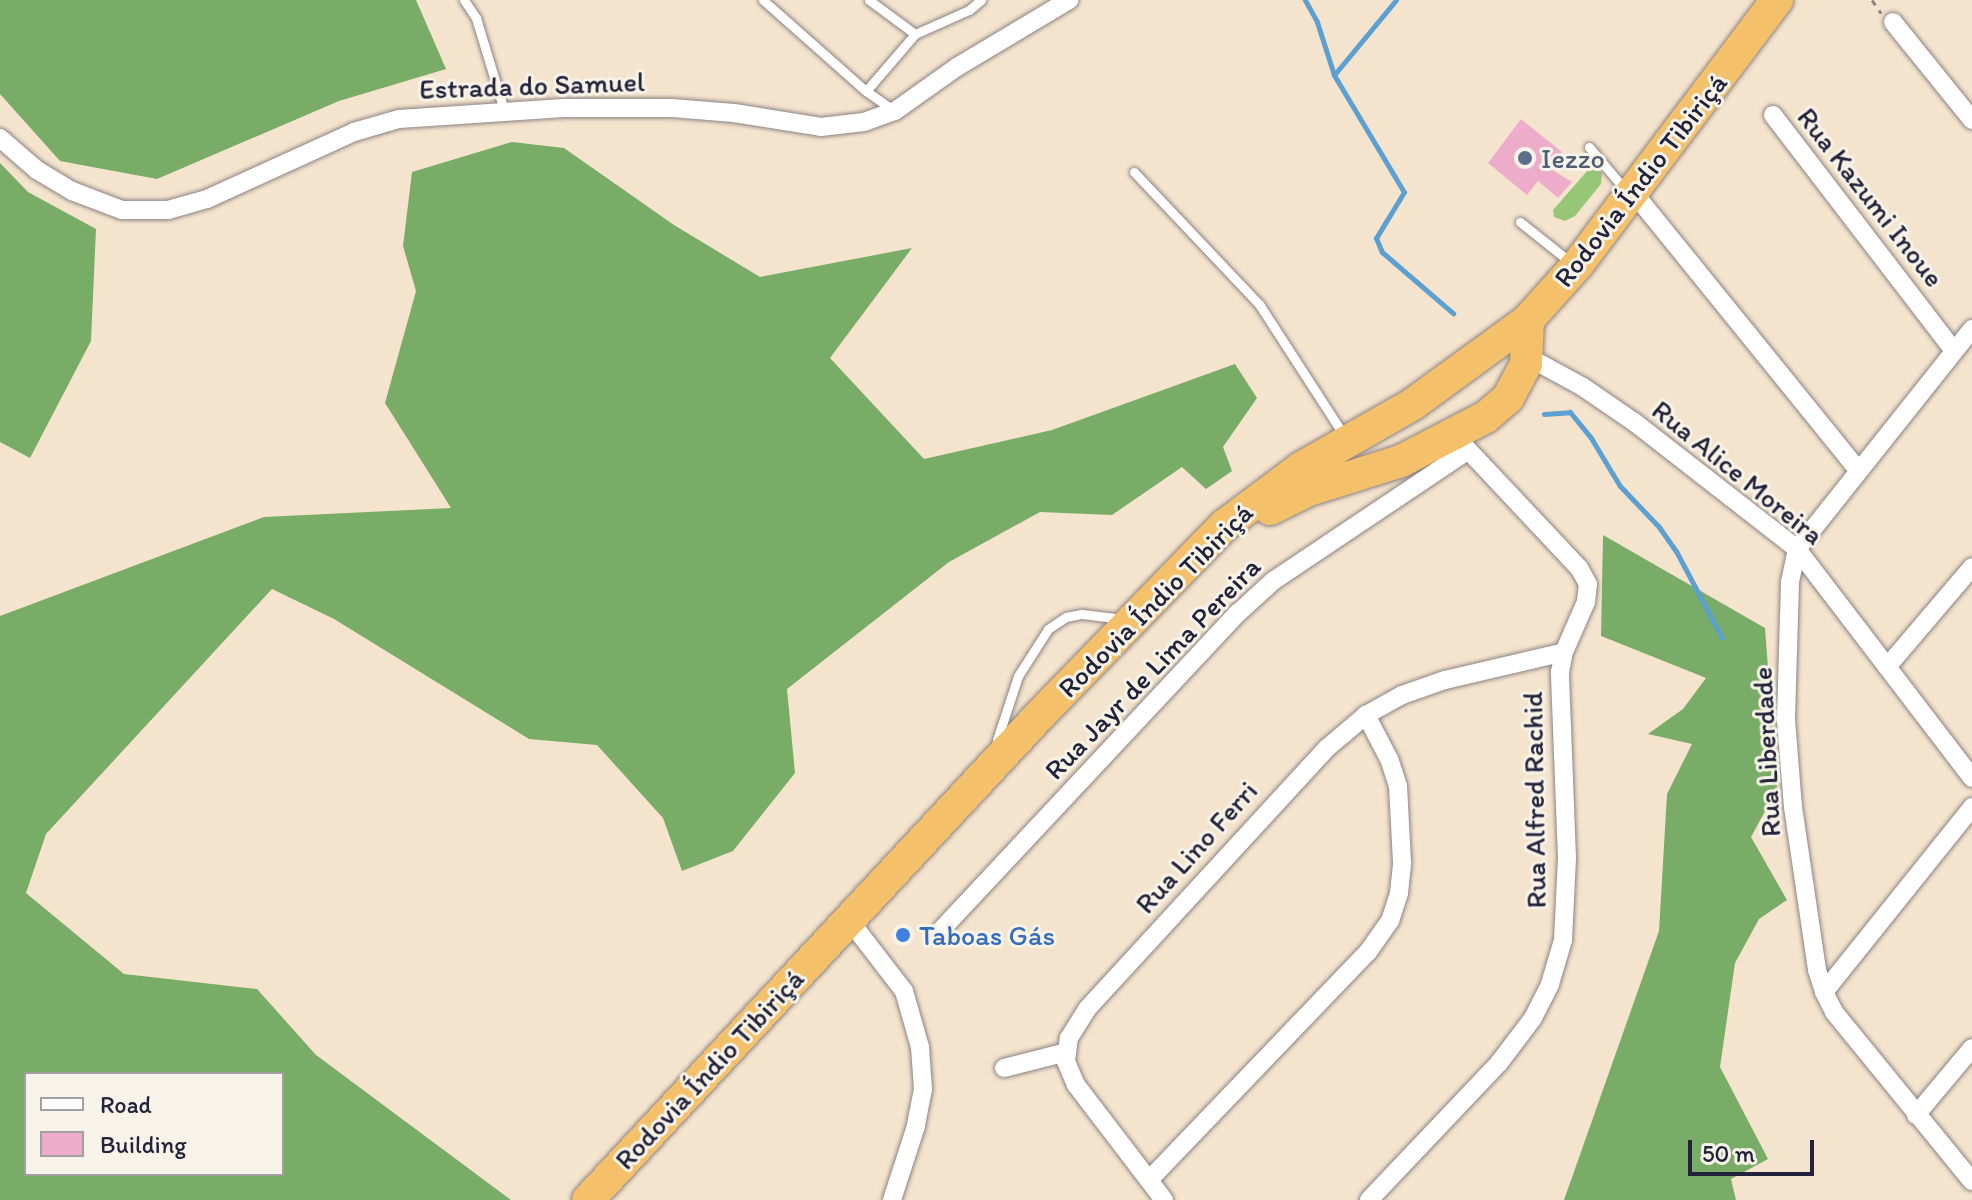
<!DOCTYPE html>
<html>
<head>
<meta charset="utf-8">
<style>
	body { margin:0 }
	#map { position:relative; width:1972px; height:1200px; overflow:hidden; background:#f5e4cd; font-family:Itim,sans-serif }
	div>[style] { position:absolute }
	.green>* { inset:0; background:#97c776 }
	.forest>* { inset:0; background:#79ac67 }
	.stream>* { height:5px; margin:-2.5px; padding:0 2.5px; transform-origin:2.5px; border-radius:2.5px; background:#5ba0d0 }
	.building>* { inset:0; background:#eeaccb }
	.path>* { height:3px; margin-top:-1.5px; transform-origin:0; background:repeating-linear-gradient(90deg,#8c8384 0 6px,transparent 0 12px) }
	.roads { filter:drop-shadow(0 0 2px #8c8384) drop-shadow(0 0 2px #8c8384) }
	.lane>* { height:9px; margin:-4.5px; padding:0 4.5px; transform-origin:4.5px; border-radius:4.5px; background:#fff }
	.street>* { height:18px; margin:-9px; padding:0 9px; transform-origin:9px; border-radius:9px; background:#fff }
	.highway>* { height:32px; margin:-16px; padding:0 16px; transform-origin:16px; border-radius:16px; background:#f4c16a }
	.dots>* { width:22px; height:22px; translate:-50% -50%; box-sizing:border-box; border:4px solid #f7f3e8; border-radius:50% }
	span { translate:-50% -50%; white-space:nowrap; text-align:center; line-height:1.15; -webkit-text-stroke:6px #f7f3e8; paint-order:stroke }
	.street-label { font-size:28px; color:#22223b }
	.service-label { font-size:28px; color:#4e5e75 }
	.left { translate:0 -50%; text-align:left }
	.shop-label { font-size:28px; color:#366cbe }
	.legend { position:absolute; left:24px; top:1072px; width:260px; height:104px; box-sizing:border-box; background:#f7f3e8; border:2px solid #a29fa3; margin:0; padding:10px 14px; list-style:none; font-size:24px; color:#22223b }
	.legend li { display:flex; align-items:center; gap:16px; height:40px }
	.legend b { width:40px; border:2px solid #a29fa3 }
	.scale { position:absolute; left:1688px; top:1140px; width:126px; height:36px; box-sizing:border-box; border:4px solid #22223b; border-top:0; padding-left:10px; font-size:24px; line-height:28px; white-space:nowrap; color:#22223b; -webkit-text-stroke:6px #f7f3e8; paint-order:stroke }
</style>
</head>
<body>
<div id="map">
	<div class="green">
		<div style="clip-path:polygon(1596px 169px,1602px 173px,1601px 184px,1575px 216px,1565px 221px,1554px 217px,1553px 210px,1588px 170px)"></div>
	</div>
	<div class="forest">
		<div style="clip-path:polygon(0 0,416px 0,446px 69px,339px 101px,157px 179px,60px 161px,0 94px)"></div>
		<div style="clip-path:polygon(evenodd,512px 142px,564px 148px,674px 225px,760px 277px,912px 248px,830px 358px,924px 459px,1052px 430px,1235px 364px,1257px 398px,1223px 447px,1232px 471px,1206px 489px,1182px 467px,1112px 515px,1040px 512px,949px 562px,787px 689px,795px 773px,733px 851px,682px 871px,663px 818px,597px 745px,529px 739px,334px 619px,272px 589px,46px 834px,26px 893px,124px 974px,257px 989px,316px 1055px,511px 1200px,0 1200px,0 616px,264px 517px,451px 508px,385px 403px,416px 291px,403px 246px,412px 172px,512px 142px,26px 1074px,282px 1074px,282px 1174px,26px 1174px,26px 1074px)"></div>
		<div style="clip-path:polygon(0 163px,28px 192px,96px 229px,91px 341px,30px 458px,0 442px)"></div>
		<div style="clip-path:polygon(1603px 535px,1765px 628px,1777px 789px,1751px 837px,1787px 900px,1759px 919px,1735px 963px,1720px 1067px,1768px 1159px,1731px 1179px,1736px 1200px,1564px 1200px,1659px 931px,1667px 794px,1692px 744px,1648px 734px,1683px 709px,1706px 678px,1601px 636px)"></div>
	</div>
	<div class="stream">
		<div style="left:1305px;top:0;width:25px;rotate:61deg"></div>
		<div style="left:1317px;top:22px;width:56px;rotate:72.2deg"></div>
		<div style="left:1334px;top:75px;width:136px;rotate:59.1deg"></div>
		<div style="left:1404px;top:192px;width:54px;rotate:121.3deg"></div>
		<div style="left:1376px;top:238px;width:15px;rotate:67deg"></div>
		<div style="left:1382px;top:252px;width:94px;rotate:40.7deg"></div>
		<div style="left:1334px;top:75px;width:97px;rotate:-50.4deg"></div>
		<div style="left:1544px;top:414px;width:26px;rotate:-4deg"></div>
		<div style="left:1570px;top:412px;width:33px;rotate:51deg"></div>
		<div style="left:1591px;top:438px;width:56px;rotate:58.9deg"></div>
		<div style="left:1620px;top:486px;width:57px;rotate:46.4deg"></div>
		<div style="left:1659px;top:527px;width:29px;rotate:55deg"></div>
		<div style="left:1676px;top:551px;width:98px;rotate:62.1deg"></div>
	</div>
	<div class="building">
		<div style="clip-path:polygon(1521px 119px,1562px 152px,1549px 168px,1572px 182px,1558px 198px,1538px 181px,1527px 195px,1488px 163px)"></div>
	</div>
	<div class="path">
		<div style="left:1872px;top:0;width:16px;rotate:55deg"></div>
	</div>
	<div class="roads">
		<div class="lane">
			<div style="left:464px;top:0;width:22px;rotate:56deg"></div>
			<div style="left:476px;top:18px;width:96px;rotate:73.1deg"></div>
			<div style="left:763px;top:0;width:137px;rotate:41.5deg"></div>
			<div style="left:866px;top:91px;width:35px;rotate:35deg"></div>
			<div style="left:869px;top:0;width:57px;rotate:36.5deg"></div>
			<div style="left:866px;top:91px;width:75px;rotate:-49.3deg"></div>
			<div style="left:915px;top:34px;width:59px;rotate:-24deg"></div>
			<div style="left:969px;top:10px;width:16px;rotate:-40deg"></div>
			<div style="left:1589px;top:147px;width:51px;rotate:49.8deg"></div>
			<div style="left:1134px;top:172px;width:182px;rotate:46.6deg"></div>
			<div style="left:1259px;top:304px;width:149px;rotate:57.1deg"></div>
			<div style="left:1520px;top:222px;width:56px;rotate:38.5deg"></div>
			<div style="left:997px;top:740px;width:67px;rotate:-71.8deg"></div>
			<div style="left:1018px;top:676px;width:56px;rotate:-57.4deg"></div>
			<div style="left:1048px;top:629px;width:22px;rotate:-34deg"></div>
			<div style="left:1066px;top:617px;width:16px;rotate:-11deg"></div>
			<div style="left:1082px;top:614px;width:31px;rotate:7deg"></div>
		</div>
		<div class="street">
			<div style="left:1893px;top:22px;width:126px;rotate:51.1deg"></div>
			<div style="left:1773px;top:115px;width:297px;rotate:52.5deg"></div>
			<div style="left:0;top:138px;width:49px;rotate:40.9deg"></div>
			<div style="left:37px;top:170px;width:41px;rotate:31deg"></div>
			<div style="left:72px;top:191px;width:53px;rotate:20.8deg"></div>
			<div style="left:122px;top:210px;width:46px"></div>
			<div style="left:168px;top:210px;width:41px;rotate:-15.8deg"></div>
			<div style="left:207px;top:199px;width:162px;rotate:-24.5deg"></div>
			<div style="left:354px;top:132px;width:47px;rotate:-16.1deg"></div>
			<div style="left:399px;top:119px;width:165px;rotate:-3.8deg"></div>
			<div style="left:564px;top:108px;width:108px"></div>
			<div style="left:672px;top:108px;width:62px;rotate:4.6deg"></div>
			<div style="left:734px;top:113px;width:88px;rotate:9.1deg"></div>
			<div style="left:821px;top:127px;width:43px;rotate:-6.6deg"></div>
			<div style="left:864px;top:122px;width:33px;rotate:-20deg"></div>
			<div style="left:895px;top:111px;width:76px;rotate:-35.4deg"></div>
			<div style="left:957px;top:67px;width:131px;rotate:-30.9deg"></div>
			<div style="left:1633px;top:192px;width:358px;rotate:51deg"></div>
			<div style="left:1972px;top:329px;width:281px;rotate:128.5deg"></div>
			<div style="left:1797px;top:549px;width:35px;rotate:102deg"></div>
			<div style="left:1790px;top:583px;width:137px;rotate:91.7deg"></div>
			<div style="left:1786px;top:720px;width:87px;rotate:85.4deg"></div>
			<div style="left:1793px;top:807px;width:165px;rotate:81.6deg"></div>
			<div style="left:1817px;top:970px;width:23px;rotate:72deg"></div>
			<div style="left:1824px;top:992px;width:22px;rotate:63deg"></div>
			<div style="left:1834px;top:1012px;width:218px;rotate:50.8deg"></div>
			<div style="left:1528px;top:357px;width:63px;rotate:28.6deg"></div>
			<div style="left:1583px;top:387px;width:62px;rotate:34.5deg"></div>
			<div style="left:1634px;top:422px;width:207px;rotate:37.9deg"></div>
			<div style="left:1797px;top:549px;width:288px;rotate:52.6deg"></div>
			<div style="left:1887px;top:667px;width:131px;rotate:-49.6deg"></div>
			<div style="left:850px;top:921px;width:88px;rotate:52.4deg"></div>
			<div style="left:904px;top:991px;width:58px;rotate:74.1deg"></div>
			<div style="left:920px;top:1047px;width:42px;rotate:85.9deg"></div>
			<div style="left:923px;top:1089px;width:38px;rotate:101deg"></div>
			<div style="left:916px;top:1126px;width:78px;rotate:108deg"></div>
			<div style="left:942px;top:929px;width:433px;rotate:-46.9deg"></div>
			<div style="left:1238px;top:613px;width:47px;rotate:-42.4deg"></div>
			<div style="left:1273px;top:581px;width:234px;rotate:-33.8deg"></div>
			<div style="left:1824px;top:992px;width:237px;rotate:-51.3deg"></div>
			<div style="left:1004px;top:1068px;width:65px;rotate:-14.3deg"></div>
			<div style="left:1916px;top:1115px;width:87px;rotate:-50.1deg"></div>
			<div style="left:1149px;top:1180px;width:316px;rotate:-46.2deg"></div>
			<div style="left:1368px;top:952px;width:38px;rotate:-55deg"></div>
			<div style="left:1390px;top:921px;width:29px;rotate:-72deg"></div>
			<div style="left:1399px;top:893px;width:31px;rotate:-84deg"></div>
			<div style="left:1402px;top:862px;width:76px;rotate:-93deg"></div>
			<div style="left:1398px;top:786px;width:28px;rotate:-108deg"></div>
			<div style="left:1389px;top:759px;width:50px;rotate:-117.6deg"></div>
			<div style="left:1164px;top:1200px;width:145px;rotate:-127.4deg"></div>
			<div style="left:1076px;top:1085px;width:26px;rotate:-113deg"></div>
			<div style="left:1066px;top:1061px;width:23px;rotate:-83deg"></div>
			<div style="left:1069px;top:1038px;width:34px;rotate:-58deg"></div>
			<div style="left:1087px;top:1009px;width:355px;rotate:-47.4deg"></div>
			<div style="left:1327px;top:748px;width:51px;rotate:-40.2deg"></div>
			<div style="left:1366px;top:715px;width:41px;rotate:-29.1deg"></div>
			<div style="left:1402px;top:695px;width:46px;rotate:-19.2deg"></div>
			<div style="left:1445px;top:680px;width:122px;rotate:-13.2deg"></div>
			<div style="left:1369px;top:1200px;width:189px;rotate:-46.5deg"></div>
			<div style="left:1499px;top:1063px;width:56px;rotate:-52.9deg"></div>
			<div style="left:1533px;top:1018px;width:38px;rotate:-63deg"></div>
			<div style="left:1550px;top:984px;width:46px;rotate:-73.5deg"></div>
			<div style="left:1563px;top:940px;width:82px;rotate:-87.2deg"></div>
			<div style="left:1567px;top:858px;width:186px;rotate:-92.2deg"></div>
			<div style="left:1560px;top:672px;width:20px;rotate:-79deg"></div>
			<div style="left:1564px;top:652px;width:55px;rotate:-66.3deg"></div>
			<div style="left:1586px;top:602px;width:18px;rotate:-84deg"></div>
			<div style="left:1588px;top:584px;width:18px;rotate:-119deg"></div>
			<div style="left:1579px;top:568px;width:183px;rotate:-133.2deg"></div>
		</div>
		<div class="highway">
			<div style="left:1270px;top:509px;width:43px;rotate:-26deg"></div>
			<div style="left:1309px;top:490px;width:96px;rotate:-17.5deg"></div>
			<div style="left:1401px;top:461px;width:96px;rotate:-27.4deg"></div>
			<div style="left:1486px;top:417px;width:29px;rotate:-41deg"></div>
			<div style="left:1508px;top:398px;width:38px;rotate:-62deg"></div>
			<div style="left:1526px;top:364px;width:44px;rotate:-87.4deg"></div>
			<div style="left:588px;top:1200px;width:662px;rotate:-47.02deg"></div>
			<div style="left:1039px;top:716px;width:267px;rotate:-45.8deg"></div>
			<div style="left:1225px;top:525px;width:95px;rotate:-36.9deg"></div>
			<div style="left:1301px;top:468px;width:129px;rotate:-29.7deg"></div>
			<div style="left:1413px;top:404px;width:142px;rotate:-36.1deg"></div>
			<div style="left:1528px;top:320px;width:75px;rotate:-48.2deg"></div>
			<div style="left:1578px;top:264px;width:331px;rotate:-53deg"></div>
		</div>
	</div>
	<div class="dots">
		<div style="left:1525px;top:158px;background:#5c6f8a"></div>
		<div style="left:903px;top:935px;background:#3f7fe0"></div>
	</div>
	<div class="street-label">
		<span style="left:532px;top:85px;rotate:-2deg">Estrada do Samuel</span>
		<span style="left:1640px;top:180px;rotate:-52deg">Rodovia Índio Tibiriçá</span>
		<span style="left:1871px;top:197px;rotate:52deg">Rua Kazumi Inoue</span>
		<span style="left:1738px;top:472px;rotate:39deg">Rua Alice Moreira</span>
		<span style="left:1155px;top:600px;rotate:-45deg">Rodovia Índio Tibiriçá</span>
		<span style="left:1152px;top:668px;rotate:-46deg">Rua Jayr de Lima Pereira</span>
		<span style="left:1766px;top:752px;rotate:-93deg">Rua Liberdade</span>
		<span style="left:1534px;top:800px;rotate:-91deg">Rua Alfred Rachid</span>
		<span style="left:1196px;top:847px;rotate:-48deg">Rua Lino Ferri</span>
		<span style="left:709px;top:1069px;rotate:-47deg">Rodovia Índio Tibiriçá</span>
	</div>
	<div class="service-label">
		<span class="left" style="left:1541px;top:158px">Iezzo</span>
	</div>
	<div class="shop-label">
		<span class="left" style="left:919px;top:935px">Taboas Gás</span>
	</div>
	<ul class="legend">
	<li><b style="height:10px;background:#fff"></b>Road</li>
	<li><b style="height:22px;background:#eeaccb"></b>Building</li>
	</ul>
	<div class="scale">50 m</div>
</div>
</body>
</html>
